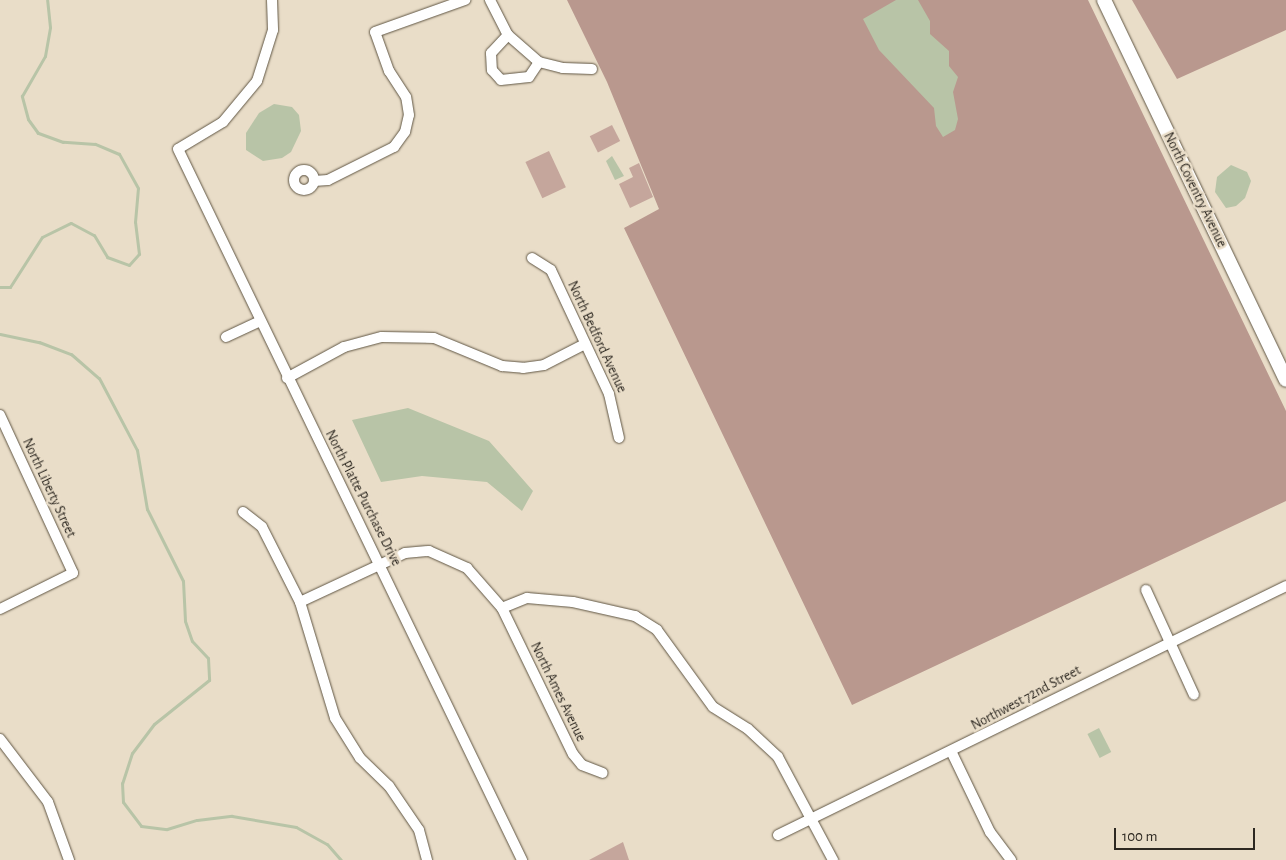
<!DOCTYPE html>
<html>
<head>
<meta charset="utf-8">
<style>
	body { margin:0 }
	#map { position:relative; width:1286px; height:860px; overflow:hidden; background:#e9ddc8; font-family:"Alegreya Sans",sans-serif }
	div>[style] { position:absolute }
	.green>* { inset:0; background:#c5a69c; transform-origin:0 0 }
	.forest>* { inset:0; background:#b9988e }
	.water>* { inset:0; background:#b8c4a7; transform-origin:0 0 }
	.stream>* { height:3px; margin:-1.5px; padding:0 1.5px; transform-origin:1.5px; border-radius:1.5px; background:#b8c4a7 }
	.roads { filter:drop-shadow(0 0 1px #605644) drop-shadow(0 0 1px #605644) }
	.street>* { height:10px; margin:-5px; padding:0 5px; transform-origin:5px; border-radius:5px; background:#fff }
	.street>.ring { margin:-5px; padding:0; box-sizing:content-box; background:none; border:10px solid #fff; border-radius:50% }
	.secondary>* { height:14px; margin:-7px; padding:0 7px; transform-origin:7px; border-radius:7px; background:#fff }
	span { translate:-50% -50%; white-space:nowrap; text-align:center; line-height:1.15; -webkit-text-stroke:5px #e9ddc8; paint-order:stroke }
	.street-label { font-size:14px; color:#2d2821 }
	.scale { position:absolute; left:1114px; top:828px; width:141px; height:22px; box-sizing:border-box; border:2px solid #2d2821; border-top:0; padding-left:6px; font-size:15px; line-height:18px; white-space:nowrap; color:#2d2821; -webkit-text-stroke:4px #e9ddc8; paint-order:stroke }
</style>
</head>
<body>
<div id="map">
	<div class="green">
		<div style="left:612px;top:125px;width:18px;height:25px;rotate:63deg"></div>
		<div style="left:549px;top:151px;width:40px;height:26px;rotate:65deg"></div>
		<div style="clip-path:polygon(639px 163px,653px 197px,630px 208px,619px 184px,633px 177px,629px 168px)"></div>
		<div style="clip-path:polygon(623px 842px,629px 860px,589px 860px)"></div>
	</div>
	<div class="forest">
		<div style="clip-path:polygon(567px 0,1088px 0,1286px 411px,1286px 501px,852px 705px,624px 228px,659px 209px,607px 82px)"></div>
		<div style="clip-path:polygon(1132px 0,1286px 0,1286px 30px,1177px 79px)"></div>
	</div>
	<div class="water">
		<div style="clip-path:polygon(896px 0,918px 0,930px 21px,930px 34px,949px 51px,949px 66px,958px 77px,953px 92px,958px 119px,955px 130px,943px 137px,936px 126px,934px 108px,879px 50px,863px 19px)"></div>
		<div style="clip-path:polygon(274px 104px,292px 107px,299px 115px,301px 131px,291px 152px,282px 158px,263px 161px,246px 150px,246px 133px,259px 113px)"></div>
		<div style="clip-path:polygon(612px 156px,624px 176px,615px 180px,606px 161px)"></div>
		<div style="clip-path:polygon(1231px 165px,1247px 172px,1251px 181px,1245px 198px,1236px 206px,1226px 208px,1215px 192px,1217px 177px)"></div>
		<div style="clip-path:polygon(408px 408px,489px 441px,533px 491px,522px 511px,487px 482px,422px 476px,381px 482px,352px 420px)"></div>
		<div style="left:1099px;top:728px;width:27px;height:13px;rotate:63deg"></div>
	</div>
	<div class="stream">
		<div style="left:0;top:287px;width:10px"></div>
		<div style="left:10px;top:287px;width:59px;rotate:-57.4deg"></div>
		<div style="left:42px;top:237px;width:32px;rotate:-26deg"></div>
		<div style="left:71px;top:223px;width:26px;rotate:28deg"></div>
		<div style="left:94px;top:235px;width:26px;rotate:59deg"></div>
		<div style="left:107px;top:257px;width:23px;rotate:20deg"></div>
		<div style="left:129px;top:265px;width:15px;rotate:-48deg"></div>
		<div style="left:139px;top:254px;width:32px;rotate:-97deg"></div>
		<div style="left:135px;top:222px;width:34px;rotate:-85deg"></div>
		<div style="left:138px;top:188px;width:39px;rotate:-119deg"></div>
		<div style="left:119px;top:154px;width:26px;rotate:-157deg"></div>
		<div style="left:95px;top:144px;width:32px;rotate:-176deg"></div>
		<div style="left:63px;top:142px;width:27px;rotate:-160deg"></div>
		<div style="left:38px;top:133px;width:17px;rotate:-126deg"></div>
		<div style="left:28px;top:119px;width:24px;rotate:-105deg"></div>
		<div style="left:22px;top:96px;width:46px;rotate:-60.1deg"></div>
		<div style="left:45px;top:56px;width:29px;rotate:-80deg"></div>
		<div style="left:50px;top:27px;width:27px;rotate:-96deg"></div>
		<div style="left:0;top:334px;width:40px;rotate:12deg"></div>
		<div style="left:39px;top:342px;width:34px;rotate:21deg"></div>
		<div style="left:71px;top:354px;width:37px;rotate:41deg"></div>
		<div style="left:99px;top:378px;width:81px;rotate:62.2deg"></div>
		<div style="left:137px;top:450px;width:60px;rotate:80.4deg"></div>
		<div style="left:147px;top:509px;width:80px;rotate:63.4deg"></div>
		<div style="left:183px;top:581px;width:40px;rotate:87.1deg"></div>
		<div style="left:185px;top:621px;width:21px;rotate:71deg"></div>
		<div style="left:192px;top:641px;width:23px;rotate:47deg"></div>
		<div style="left:208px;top:658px;width:22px;rotate:87deg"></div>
		<div style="left:209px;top:680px;width:70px;rotate:141.3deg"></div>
		<div style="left:154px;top:724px;width:36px;rotate:127deg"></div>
		<div style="left:132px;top:753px;width:32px;rotate:108deg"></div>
		<div style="left:122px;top:783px;width:19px;rotate:87deg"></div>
		<div style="left:123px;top:802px;width:30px;rotate:53deg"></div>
		<div style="left:141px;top:826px;width:26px;rotate:7deg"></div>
		<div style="left:167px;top:829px;width:31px;rotate:-17deg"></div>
		<div style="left:197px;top:820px;width:35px;rotate:-7deg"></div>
		<div style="left:232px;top:816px;width:65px;rotate:9.8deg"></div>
		<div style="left:296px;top:827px;width:35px;rotate:29deg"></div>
		<div style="left:327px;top:844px;width:21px;rotate:49deg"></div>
	</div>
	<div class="roads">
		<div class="street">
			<div style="left:272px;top:0;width:30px;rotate:88deg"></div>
			<div style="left:273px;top:30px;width:53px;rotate:107.4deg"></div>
			<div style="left:257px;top:81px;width:53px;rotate:129.7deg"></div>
			<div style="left:223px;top:122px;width:52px;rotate:149deg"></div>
			<div style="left:178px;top:149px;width:790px;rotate:64.18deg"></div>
			<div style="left:490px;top:0;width:39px;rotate:63deg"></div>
			<div style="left:508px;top:35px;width:41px;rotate:41.1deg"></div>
			<div style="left:539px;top:62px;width:25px;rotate:14deg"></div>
			<div style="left:563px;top:68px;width:29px;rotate:2deg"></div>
			<div style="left:508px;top:35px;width:25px;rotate:133deg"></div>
			<div style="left:491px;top:53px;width:17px;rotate:87deg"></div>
			<div style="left:492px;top:70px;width:13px;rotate:48deg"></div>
			<div style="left:501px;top:80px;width:28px;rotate:-6deg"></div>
			<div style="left:529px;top:77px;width:18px;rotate:-56deg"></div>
			<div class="ring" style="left:294px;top:170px;width:10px;height:10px"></div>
			<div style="left:314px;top:181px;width:14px;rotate:-4deg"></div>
			<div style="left:328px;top:180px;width:74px;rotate:-26.6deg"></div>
			<div style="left:394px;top:147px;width:19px;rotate:-54deg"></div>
			<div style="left:405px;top:132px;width:17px;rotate:-77deg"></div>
			<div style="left:409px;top:115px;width:18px;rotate:-99deg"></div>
			<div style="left:406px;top:97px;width:31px;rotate:-123deg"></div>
			<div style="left:389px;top:71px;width:41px;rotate:-109.7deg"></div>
			<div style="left:375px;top:32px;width:96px;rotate:-19.6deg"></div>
			<div style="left:532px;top:258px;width:22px;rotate:32deg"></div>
			<div style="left:551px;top:270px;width:137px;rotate:64.9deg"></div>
			<div style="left:609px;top:394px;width:45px;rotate:77.2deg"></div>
			<div style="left:226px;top:337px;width:38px;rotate:-25deg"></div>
			<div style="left:287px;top:378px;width:65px;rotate:-28.5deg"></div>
			<div style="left:344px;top:347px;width:39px;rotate:-15deg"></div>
			<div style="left:382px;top:337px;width:52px;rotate:1.1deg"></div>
			<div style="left:434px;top:338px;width:74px;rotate:22.4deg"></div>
			<div style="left:502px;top:366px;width:21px;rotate:5deg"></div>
			<div style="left:523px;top:368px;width:21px;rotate:-8deg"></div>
			<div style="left:544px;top:365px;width:46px;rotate:-27.1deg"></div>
			<div style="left:0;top:415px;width:174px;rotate:65.2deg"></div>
			<div style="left:73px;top:573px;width:81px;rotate:153.7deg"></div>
			<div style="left:243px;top:512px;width:24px;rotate:38deg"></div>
			<div style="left:262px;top:527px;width:84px;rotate:63.1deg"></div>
			<div style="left:300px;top:602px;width:121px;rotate:73.2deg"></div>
			<div style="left:335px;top:718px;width:47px;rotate:58deg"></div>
			<div style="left:360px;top:758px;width:40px;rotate:44deg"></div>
			<div style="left:389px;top:786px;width:53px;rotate:55.7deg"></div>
			<div style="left:419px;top:830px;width:31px;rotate:75deg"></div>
			<div style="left:1146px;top:590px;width:115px;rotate:65.4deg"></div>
			<div style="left:300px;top:602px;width:116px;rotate:-25deg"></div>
			<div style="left:405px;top:553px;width:24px;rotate:-5deg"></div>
			<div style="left:429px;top:551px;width:42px;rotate:24.1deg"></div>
			<div style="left:467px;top:568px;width:53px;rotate:48.8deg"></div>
			<div style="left:502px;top:608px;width:162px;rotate:64.1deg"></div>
			<div style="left:573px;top:754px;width:14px;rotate:51deg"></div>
			<div style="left:582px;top:765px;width:22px;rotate:21deg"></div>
			<div style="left:502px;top:608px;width:27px;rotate:-22deg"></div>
			<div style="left:527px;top:598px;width:46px;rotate:5deg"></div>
			<div style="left:573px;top:602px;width:64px;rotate:12.7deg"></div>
			<div style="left:635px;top:616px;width:26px;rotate:32deg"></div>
			<div style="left:657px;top:630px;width:95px;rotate:54deg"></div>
			<div style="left:713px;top:707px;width:41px;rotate:32.2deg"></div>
			<div style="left:748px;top:729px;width:41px;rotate:43deg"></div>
			<div style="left:778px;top:757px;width:117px;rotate:61.9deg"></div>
			<div style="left:0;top:739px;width:79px;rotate:52.7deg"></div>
			<div style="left:48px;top:802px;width:62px;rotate:70.1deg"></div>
			<div style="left:951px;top:751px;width:90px;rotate:64.3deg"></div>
			<div style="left:990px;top:832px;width:35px;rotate:53deg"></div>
			<div style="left:778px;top:835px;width:566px;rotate:-26.11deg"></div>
		</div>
		<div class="secondary">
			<div style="left:1104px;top:0;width:421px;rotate:64.4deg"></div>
		</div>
	</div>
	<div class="street-label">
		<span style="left:1195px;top:190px;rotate:64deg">North Coventry Avenue</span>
		<span style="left:597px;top:337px;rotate:65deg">North Bedford Avenue</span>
		<span style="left:49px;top:488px;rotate:65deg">North Liberty Street</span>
		<span style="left:363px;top:498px;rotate:63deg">North Platte Purchase Drive</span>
		<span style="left:558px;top:692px;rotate:64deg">North Ames Avenue</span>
		<span style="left:1026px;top:698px;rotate:-28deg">Northwest 72nd Street</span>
	</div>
	<div class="scale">100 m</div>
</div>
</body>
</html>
